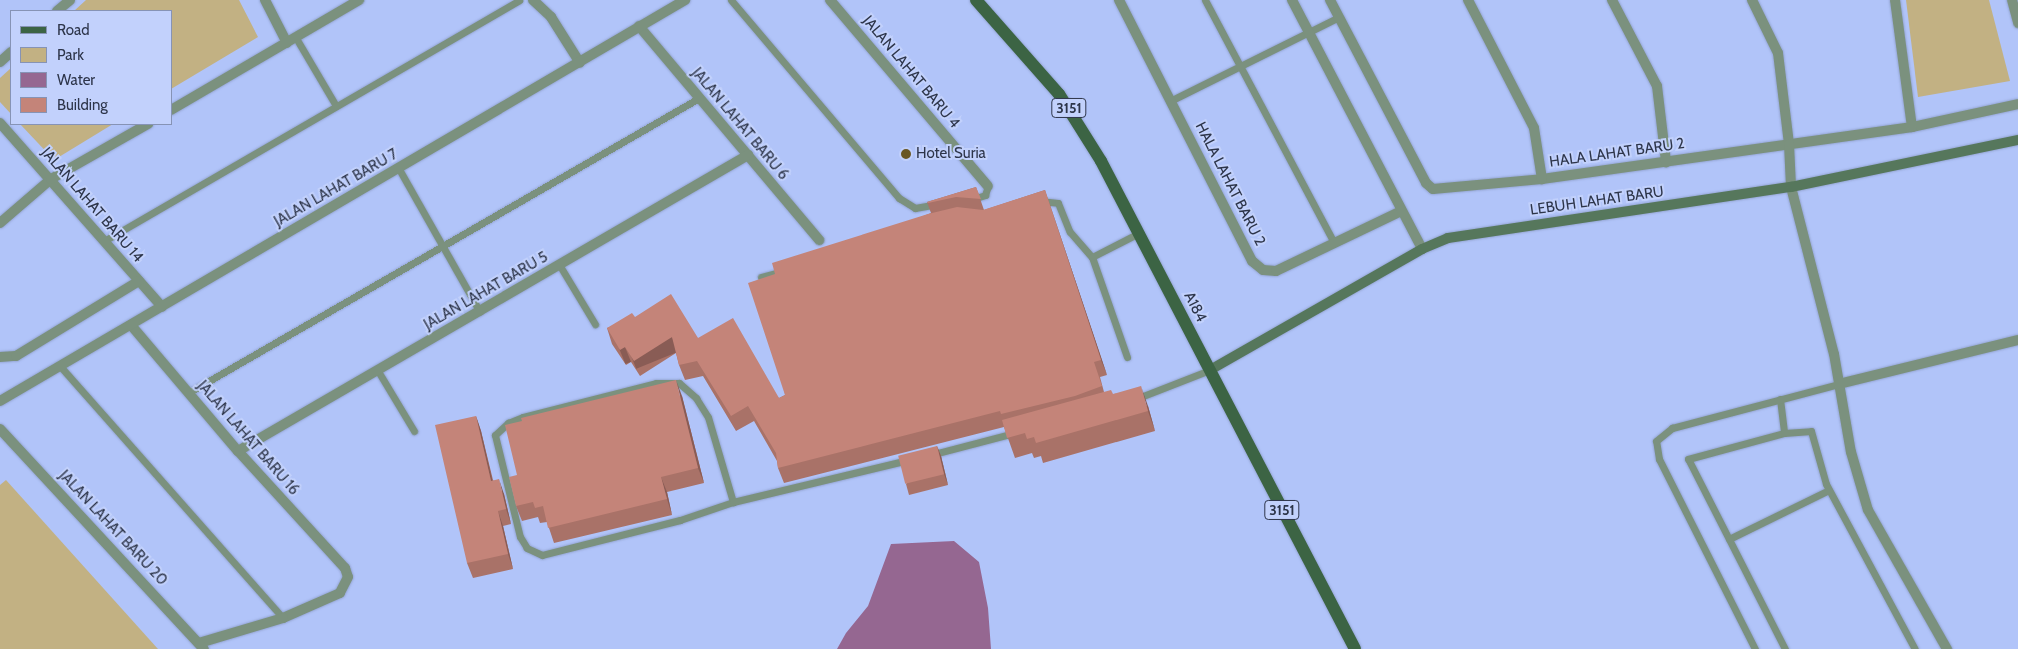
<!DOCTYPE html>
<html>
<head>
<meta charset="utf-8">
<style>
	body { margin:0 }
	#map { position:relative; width:2018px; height:649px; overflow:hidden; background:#b1c4f9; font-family:Cabin,sans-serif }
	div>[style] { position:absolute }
	.green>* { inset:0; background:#c2b183 }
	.water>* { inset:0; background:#956791 }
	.roads { filter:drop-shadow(0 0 1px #94a5d2) drop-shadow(0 0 1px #94a5d2) }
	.lane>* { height:7px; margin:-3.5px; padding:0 3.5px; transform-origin:3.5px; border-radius:3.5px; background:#7b917e }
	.street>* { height:10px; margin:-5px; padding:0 5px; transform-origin:5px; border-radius:5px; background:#7b917e }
	.secondary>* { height:10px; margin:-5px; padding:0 5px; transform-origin:5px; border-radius:5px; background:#56775c }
	.primary>* { height:12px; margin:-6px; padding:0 6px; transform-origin:6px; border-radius:6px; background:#3c6444 }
	.wall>* { inset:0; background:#a97268 }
	.shaded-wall>* { inset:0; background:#895c55; transform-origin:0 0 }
	.building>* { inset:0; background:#c48479; transform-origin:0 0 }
	.dots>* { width:14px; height:14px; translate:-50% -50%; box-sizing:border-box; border:2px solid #c2d1fc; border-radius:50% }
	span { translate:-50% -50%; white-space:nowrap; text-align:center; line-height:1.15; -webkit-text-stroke:4px #c2d1fc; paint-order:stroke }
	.shield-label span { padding:1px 4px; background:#c2d1fc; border:1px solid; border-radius:4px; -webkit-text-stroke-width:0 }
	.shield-label { font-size:14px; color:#2d354a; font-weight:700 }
	.street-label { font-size:15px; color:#2d354a }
	.poi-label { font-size:15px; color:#2d354a }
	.left { translate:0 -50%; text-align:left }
	.legend { position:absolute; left:10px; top:10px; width:162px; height:115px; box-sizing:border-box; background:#c2d1fc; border:1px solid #8693b5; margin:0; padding:6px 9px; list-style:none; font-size:15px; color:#2d354a }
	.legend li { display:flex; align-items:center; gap:10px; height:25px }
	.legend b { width:25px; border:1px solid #8693b5 }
</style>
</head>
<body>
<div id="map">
	<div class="green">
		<div style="clip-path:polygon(86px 0,239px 0,258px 37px,171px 89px,171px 11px,74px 11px)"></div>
		<div style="clip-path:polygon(1906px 0,1989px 0,2010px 81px,1918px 97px)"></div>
		<div style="clip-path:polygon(11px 68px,11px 114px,0 102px,0 78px)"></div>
		<div style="clip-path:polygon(20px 124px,113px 124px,54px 160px)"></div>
		<div style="clip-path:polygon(6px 480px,158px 649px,0 649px,0 485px)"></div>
	</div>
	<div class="water">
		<div style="clip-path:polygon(954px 541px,979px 562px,988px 608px,991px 649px,837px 649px,846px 633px,868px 606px,891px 544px)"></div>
	</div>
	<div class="roads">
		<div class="lane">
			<div style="left:731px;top:0;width:260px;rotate:49.7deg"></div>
			<div style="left:899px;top:198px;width:19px;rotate:32deg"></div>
			<div style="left:915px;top:208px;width:23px;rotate:-10deg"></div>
			<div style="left:1205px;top:0;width:275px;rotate:62deg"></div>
			<div style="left:296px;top:38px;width:79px;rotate:59.5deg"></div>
			<div style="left:1170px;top:101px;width:189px;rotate:-26.4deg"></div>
			<div style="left:399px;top:169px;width:164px;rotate:60.5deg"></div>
			<div style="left:973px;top:199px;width:13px;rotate:-18deg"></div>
			<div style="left:985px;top:195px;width:9px;rotate:-72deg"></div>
			<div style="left:1040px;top:201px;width:18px;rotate:6deg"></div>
			<div style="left:1058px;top:203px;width:31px;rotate:68deg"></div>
			<div style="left:1070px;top:232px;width:33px;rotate:49deg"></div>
			<div style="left:1092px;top:257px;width:106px;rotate:70.7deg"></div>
			<div style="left:104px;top:241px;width:480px;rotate:-30.1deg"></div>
			<div style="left:1092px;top:257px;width:53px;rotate:-27.1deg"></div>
			<div style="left:560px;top:266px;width:68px;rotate:58.9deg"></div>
			<div style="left:761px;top:277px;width:23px;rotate:-15deg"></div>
			<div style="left:60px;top:366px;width:337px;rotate:48.5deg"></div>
			<div style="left:378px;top:371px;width:70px;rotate:59deg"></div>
			<div style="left:188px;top:393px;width:590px;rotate:-30deg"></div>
			<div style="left:1138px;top:398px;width:77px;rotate:-21.3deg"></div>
			<div style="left:1780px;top:399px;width:34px;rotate:83deg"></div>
			<div style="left:930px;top:455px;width:87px;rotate:-14.7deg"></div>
			<div style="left:733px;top:502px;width:56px;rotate:161.2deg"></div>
			<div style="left:680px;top:520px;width:142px;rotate:165.8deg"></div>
			<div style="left:542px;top:555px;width:17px;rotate:-155deg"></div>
			<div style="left:527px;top:548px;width:13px;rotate:-122deg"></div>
			<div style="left:520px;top:537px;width:105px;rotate:-103.8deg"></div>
			<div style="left:495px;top:435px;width:18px;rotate:-43deg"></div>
			<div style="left:508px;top:423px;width:16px;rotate:-22deg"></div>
			<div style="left:523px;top:417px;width:137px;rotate:-14.3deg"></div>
			<div style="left:656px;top:383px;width:23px"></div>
			<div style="left:679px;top:383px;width:23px;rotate:41deg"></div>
			<div style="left:696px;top:398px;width:22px;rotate:58deg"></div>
			<div style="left:708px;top:417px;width:89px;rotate:73.6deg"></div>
			<div style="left:733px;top:502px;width:180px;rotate:-13.5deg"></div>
			<div style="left:1729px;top:539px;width:111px;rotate:-26.1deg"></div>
			<div style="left:1755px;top:649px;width:213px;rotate:-116.8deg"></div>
			<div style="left:1659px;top:459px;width:18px;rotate:-99deg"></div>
			<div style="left:1656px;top:441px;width:21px;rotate:-39deg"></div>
			<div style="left:1672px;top:428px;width:173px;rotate:-14.8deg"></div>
			<div style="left:1785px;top:649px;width:213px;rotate:-117deg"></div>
			<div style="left:1688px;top:459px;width:99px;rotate:-15.2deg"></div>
			<div style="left:1784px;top:433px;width:27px;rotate:-4deg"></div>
			<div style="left:1811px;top:431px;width:55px;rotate:74.2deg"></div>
			<div style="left:1826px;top:484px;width:187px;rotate:61.7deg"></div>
		</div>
		<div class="street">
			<div style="left:265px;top:0;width:48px;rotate:62.9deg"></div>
			<div style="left:533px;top:0;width:25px;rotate:43deg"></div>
			<div style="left:551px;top:17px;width:54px;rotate:57.8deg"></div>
			<div style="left:830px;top:0;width:244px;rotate:49.7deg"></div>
			<div style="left:1119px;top:0;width:293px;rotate:63deg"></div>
			<div style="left:1252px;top:261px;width:14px;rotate:39deg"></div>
			<div style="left:1263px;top:270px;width:13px;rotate:4deg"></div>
			<div style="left:1276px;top:271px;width:139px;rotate:-25.6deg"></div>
			<div style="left:1292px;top:0;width:281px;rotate:62.4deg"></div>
			<div style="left:1330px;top:0;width:207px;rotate:62.3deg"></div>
			<div style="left:1426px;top:183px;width:9px;rotate:41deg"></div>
			<div style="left:1433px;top:189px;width:109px;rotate:-5.2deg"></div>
			<div style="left:1542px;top:179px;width:374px;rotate:-8deg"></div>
			<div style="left:1912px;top:127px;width:108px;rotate:-12.2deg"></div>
			<div style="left:1468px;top:0;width:144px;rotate:62.7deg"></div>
			<div style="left:1534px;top:128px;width:52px;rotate:81.1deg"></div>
			<div style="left:1612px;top:0;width:97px;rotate:62.4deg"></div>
			<div style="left:1657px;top:86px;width:77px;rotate:83.2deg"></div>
			<div style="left:1752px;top:0;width:59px;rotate:63.9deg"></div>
			<div style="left:1778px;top:53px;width:92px;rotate:83.1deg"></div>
			<div style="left:1789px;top:144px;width:43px;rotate:87.3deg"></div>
			<div style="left:1791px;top:187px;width:172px;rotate:75.6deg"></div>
			<div style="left:1834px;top:354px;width:99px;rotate:80.2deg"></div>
			<div style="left:1851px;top:452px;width:60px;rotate:73.7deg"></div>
			<div style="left:1868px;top:510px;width:160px;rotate:60.4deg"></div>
			<div style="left:1895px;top:0;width:128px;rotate:82.4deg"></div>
			<div style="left:2012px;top:0;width:24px;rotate:75deg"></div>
			<div style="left:57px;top:11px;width:17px;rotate:-40deg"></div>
			<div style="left:639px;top:26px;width:280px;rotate:49.9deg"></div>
			<div style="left:0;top:62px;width:15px;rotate:-42deg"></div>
			<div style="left:171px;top:110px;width:218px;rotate:-30.3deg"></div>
			<div style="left:0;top:123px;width:245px;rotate:48.6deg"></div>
			<div style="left:0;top:223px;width:67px;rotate:-40.8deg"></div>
			<div style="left:51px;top:179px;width:112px;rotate:-29.6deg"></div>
			<div style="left:131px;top:325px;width:165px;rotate:49.7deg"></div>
			<div style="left:238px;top:451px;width:159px;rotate:47.6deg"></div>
			<div style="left:345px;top:568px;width:9px;rotate:72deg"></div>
			<div style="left:348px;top:577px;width:18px;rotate:117deg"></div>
			<div style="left:340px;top:593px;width:62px;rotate:156.3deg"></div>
			<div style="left:283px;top:618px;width:88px;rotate:163.4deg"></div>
			<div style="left:0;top:357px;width:16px;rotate:-4deg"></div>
			<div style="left:16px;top:356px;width:144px;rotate:-31.4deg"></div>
			<div style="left:1839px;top:384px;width:184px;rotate:-13.8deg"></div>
			<div style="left:0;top:401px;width:794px;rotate:-30.34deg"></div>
			<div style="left:0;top:429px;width:300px;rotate:47.2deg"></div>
			<div style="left:238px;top:451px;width:590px;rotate:-30.13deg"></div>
		</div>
		<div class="secondary">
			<div style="left:1210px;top:370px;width:244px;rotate:-29.7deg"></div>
			<div style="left:1422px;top:249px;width:28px;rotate:-23deg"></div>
			<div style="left:1448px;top:238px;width:347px;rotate:-8.5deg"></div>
			<div style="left:1791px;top:187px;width:232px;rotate:-11.7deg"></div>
		</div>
		<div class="primary">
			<div style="left:976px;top:0;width:125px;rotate:48.6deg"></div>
			<div style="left:1059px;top:94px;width:79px;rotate:57.9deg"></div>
			<div style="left:1101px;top:161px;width:550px;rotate:62.5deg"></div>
		</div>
	</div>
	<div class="wall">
		<div style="clip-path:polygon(976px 187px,984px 210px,1045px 190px,1107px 375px,1100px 377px,1104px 392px,1148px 406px,1155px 431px,1043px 463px,1041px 456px,1034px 458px,1032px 453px,1015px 458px,1004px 427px,784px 483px,778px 468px,777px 461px,754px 421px,736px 431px,703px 376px,685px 380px,679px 365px,676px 353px,640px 376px,631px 362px,626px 365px,612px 344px,607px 328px,635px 317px,698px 338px,779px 398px,785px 395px,775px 274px,931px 213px,927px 202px)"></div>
		<div style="clip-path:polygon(682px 396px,704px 483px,667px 492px,672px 515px,554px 543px,547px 522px,540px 523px,538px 517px,522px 521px,516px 506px,517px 475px)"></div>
		<div style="clip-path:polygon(476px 416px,481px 431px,493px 480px,504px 494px,511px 524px,503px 526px,513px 569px,473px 578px,467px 563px)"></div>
		<div style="clip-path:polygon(937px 446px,941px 456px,948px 485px,909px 495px,906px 484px)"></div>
	</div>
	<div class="shaded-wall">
		<div style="clip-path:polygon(1045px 190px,1050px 205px,1107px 375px,1101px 360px)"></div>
		<div style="left:672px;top:337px;width:16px;height:45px;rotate:68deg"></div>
		<div style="left:625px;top:347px;width:16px;height:6px;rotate:68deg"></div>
		<div style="clip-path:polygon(676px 380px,682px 396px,704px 483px,698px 468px)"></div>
		<div style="clip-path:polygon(1141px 386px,1148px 406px,1155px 431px,1148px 411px)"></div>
		<div style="clip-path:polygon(476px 416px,481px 431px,496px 496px,491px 481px)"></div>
		<div style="clip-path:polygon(937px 446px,941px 456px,948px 485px,944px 474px)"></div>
		<div style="clip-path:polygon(661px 477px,667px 492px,672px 515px,667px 499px)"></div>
		<div style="clip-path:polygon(499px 479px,504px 494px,511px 524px,506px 509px)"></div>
		<div style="clip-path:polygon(498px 511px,503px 526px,513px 569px,508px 554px)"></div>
	</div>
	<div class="building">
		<div style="clip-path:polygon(976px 187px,981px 199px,956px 197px,928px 203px,927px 202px)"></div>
		<div style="clip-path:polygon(1045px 190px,1101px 360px,1094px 362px,1102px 386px,1075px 396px,1001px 414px,1000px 411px,778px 468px,776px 453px,748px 406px,731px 416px,697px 361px,679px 365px,672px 337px,634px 361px,625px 347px,620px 350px,607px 328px,632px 313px,635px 317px,671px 294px,698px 338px,733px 318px,779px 398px,785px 395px,748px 283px,775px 274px,772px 263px,928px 214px,957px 207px,983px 210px)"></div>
		<div style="clip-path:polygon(676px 380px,698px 468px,661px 477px,667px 499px,548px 528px,543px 506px,535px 508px,533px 502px,516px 506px,509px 477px,517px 475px,505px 425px,522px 421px,521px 418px)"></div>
		<div style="clip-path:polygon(1141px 386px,1148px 411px,1036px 443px,1034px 437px,1027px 439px,1025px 433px,1007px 438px,1002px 420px,1111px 390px,1113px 394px)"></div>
		<div style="clip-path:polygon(476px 416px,491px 481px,499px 479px,506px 509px,498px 511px,508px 554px,467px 563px,435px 425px)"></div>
		<div style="left:937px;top:446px;width:29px;height:40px;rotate:76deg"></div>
	</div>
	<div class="dots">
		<div style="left:906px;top:154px;background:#695725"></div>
	</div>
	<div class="shield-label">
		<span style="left:1069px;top:108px">3151</span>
		<span style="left:1282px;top:510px">3151</span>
	</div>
	<div class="street-label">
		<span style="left:911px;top:72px;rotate:50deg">JALAN LAHAT BARU 4</span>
		<span style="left:740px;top:124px;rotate:50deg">JALAN LAHAT BARU 6</span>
		<span style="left:1617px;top:153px;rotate:-8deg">HALA LAHAT BARU 2</span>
		<span style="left:1230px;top:184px;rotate:63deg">HALA LAHAT BARU 2</span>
		<span style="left:336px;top:188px;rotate:-30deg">JALAN LAHAT BARU 7</span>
		<span style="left:1597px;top:201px;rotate:-8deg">LEBUH LAHAT BARU</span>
		<span style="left:92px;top:205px;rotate:49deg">JALAN LAHAT BARU 14</span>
		<span style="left:486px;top:291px;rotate:-30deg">JALAN LAHAT BARU 5</span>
		<span style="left:1195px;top:307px;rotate:63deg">A184</span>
		<span style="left:248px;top:438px;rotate:49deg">JALAN LAHAT BARU 16</span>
		<span style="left:113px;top:528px;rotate:47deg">JALAN LAHAT BARU 20</span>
	</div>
	<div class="poi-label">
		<span class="left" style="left:916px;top:154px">Hotel Suria</span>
	</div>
	<ul class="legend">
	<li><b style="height:6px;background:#3c6444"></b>Road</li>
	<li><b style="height:14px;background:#c2b183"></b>Park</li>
	<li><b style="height:14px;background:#956791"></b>Water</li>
	<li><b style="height:14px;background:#c48479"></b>Building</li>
	</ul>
</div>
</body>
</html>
